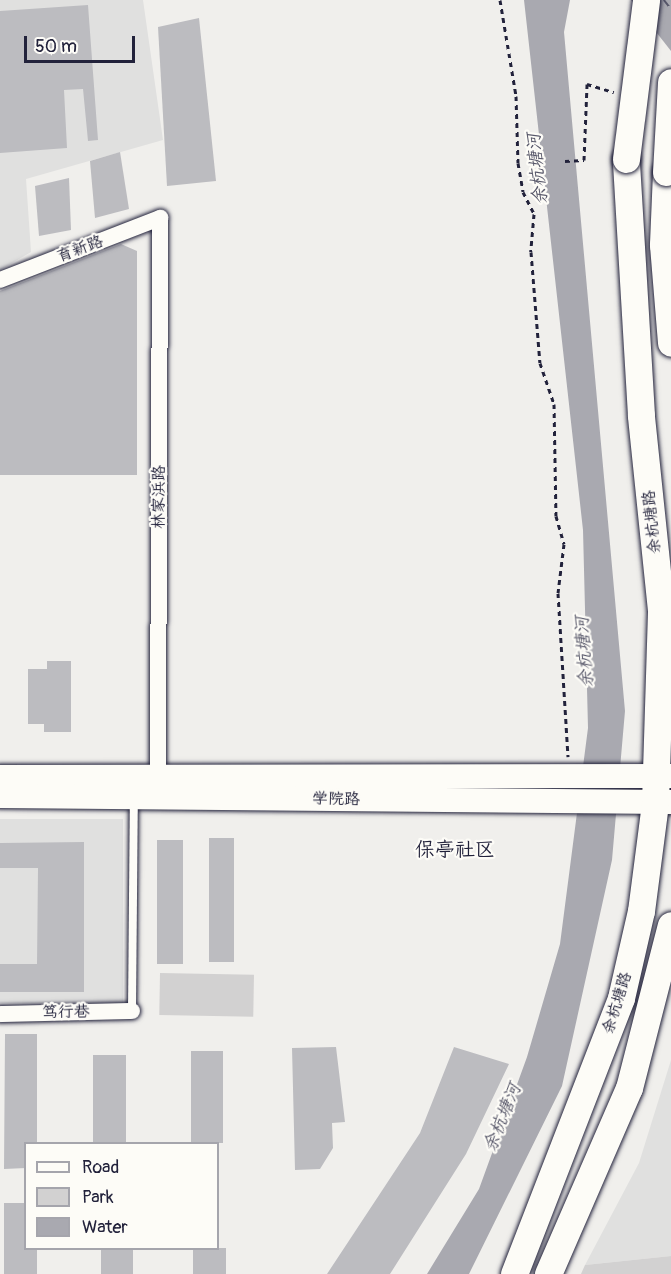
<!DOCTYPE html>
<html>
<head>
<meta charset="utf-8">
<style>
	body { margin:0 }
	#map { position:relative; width:671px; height:1274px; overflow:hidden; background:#f0efec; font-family:Pangolin,"LXGW WenKai TC",sans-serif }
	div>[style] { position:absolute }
	.built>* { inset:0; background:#e0e0df; transform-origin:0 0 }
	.green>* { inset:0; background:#d2d1d1; transform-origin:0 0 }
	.water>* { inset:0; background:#a9a9b0 }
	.ferry>* { height:1.5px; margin-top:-0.75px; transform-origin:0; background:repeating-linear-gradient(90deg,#58586a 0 8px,transparent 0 14px) }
	.building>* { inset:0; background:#bcbcc0; transform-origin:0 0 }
	.path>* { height:3px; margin-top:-1.5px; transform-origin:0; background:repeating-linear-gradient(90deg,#22223b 0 4.5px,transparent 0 9px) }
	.roads { filter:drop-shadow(0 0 2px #22223b) drop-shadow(0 0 2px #22223b) }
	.service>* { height:8px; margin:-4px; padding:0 4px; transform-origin:4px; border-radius:4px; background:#fdfcf7 }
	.minor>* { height:16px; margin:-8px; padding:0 8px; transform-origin:8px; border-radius:8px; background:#fdfcf7 }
	.secondary>* { height:24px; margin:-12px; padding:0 12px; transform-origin:12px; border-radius:12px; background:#fdfcf7 }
	.primary>* { height:27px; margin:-13.5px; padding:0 13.5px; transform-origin:13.5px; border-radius:13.5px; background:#fdfcf7 }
	.bridges { filter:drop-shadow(0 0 2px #22223b) drop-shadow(0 0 2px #22223b) }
	.primary-bridge>* { height:27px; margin:-13.5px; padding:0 13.5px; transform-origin:13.5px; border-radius:13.5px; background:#fdfcf7 }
	span { translate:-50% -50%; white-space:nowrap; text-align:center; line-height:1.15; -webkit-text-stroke:4.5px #fdfcf7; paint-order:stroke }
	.street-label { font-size:16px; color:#22223b }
	.water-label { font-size:18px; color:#58586a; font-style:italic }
	.quarter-label { font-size:20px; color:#22223b }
	.legend { position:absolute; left:24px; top:1142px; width:195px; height:108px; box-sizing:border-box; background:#fdfcf7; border:2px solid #a5a5ac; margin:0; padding:8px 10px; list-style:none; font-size:18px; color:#22223b }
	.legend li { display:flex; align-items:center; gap:12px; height:30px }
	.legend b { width:30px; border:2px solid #a5a5ac }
	.scale { position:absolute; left:24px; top:36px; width:111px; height:27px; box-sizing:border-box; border:3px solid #22223b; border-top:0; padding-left:8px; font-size:18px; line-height:21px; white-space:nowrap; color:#22223b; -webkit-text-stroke:4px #fdfcf7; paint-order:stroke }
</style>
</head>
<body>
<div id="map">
	<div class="built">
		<div style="clip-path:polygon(0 0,143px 0,163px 140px,26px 179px,31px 252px,0 270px)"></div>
		<div style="left:0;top:819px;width:123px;height:184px"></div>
		<div style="clip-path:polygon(671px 1060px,671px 1256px,585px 1265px,639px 1163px)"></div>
	</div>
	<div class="green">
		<div style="left:160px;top:973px;width:94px;height:42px;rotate:1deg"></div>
		<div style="clip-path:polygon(671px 1256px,671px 1274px,581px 1274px,585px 1265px)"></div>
	</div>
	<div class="water">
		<div style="clip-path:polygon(524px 0,570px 0,564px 32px,625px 711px,612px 860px,562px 1086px,469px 1274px,427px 1274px,479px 1189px,527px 1057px,560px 944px,588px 728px,583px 530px)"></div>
		<div style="clip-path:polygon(631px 0,671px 0,671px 51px)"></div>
	</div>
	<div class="ferry">
		<div style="left:664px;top:0;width:11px;rotate:52deg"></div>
	</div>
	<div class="building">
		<div style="clip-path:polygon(88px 5px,98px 140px,88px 141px,83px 89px,64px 90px,67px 148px,0 153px,0 11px)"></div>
		<div style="clip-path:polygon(199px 18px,216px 181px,167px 186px,158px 27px)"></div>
		<div style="clip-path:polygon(120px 152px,129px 209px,95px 218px,90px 161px)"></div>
		<div style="clip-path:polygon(69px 178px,71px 230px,39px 236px,35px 186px)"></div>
		<div style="clip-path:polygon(121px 244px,137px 251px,137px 475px,0 475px,0 291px)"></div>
		<div style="clip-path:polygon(47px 661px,71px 661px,71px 732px,44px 732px,44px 724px,28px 724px,28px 669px,47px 669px)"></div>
		<div style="left:209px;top:838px;width:25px;height:124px"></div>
		<div style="left:157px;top:840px;width:26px;height:124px"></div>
		<div style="clip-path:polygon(84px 842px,84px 992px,0 992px,0 964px,37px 964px,38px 868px,0 868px,0 843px)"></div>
		<div style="clip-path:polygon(5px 1034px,37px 1034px,37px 1143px,26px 1143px,26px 1168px,4px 1169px)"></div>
		<div style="clip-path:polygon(336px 1047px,345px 1122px,332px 1123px,333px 1148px,320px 1169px,295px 1170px,292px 1048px)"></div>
		<div style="clip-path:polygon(454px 1047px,509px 1064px,466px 1154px,390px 1274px,327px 1274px,420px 1133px)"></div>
		<div style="left:191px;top:1051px;width:32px;height:92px"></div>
		<div style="left:126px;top:1055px;width:88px;height:33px;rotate:90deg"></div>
		<div style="clip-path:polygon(4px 1203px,26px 1203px,26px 1248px,37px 1248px,37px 1274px,4px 1274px)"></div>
		<div style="left:101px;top:1248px;width:32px;height:26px"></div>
		<div style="left:193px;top:1248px;width:33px;height:26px"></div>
	</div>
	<div class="path">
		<div style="left:500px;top:0;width:97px;rotate:80.5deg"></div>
		<div style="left:516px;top:96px;width:67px;rotate:88.3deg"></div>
		<div style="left:518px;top:163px;width:29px;rotate:80deg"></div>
		<div style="left:523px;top:192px;width:25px;rotate:63deg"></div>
		<div style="left:534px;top:214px;width:38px;rotate:95deg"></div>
		<div style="left:531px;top:252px;width:111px;rotate:85.4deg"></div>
		<div style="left:540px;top:363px;width:43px;rotate:71.1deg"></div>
		<div style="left:554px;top:404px;width:112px;rotate:89deg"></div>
		<div style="left:556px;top:516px;width:29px;rotate:74deg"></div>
		<div style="left:564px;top:544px;width:49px;rotate:97deg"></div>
		<div style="left:558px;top:593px;width:164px;rotate:86.5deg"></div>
		<div style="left:565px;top:161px;width:19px;rotate:-3deg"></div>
		<div style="left:584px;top:160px;width:76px;rotate:-87.7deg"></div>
		<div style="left:587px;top:84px;width:28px;rotate:17deg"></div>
	</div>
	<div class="roads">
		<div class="service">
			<div style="left:132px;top:1011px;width:212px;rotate:-89.5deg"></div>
		</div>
		<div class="minor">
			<div style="left:0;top:280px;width:172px;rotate:-21.2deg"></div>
			<div style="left:160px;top:218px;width:558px;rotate:90.21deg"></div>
			<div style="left:0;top:1014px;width:132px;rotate:-1.3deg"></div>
		</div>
		<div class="secondary">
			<div style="left:0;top:777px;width:671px;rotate:-0.09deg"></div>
			<div style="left:0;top:796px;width:671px;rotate:0.51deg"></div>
		</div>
		<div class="primary">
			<div style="left:666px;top:172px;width:73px;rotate:92.4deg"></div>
			<div style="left:663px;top:245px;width:98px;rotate:85.3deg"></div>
			<div style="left:514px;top:1274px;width:296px;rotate:-68.8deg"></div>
			<div style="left:621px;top:998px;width:89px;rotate:-77.1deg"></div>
			<div style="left:641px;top:911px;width:109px;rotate:-82.6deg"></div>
			<div style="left:655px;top:803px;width:193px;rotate:-88.2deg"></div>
			<div style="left:661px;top:610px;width:196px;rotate:-95.9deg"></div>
			<div style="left:641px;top:415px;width:256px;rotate:-93.4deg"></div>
			<div style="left:548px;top:1274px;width:203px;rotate:-66.5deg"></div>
			<div style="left:629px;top:1088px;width:168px;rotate:-75.6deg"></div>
		</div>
	</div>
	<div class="bridges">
		<div class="primary-bridge">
			<div style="left:626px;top:159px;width:160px;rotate:-82.8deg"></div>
			<div style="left:666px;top:172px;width:90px;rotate:-86.8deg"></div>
		</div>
	</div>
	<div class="street-label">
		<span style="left:80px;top:249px;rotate:-21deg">育新路</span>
		<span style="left:159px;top:497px;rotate:-90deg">林家浜路</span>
		<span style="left:652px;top:522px;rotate:-96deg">余杭塘路</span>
		<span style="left:336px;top:799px;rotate:1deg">学院路</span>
		<span style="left:617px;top:1003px;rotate:-73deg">余杭塘路</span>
		<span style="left:66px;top:1012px;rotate:-1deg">笃行巷</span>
	</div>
	<div class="water-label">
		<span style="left:538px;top:169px;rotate:-96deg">余杭塘河</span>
		<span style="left:585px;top:652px;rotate:-94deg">余杭塘河</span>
		<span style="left:503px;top:1118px;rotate:-68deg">余杭塘河</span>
	</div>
	<div class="quarter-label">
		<span style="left:455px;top:849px">保亭社区</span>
	</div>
	<ul class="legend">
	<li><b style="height:8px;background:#fdfcf7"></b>Road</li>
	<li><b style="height:16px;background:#d2d1d1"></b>Park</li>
	<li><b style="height:16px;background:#a9a9b0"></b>Water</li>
	</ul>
	<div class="scale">50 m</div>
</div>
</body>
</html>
